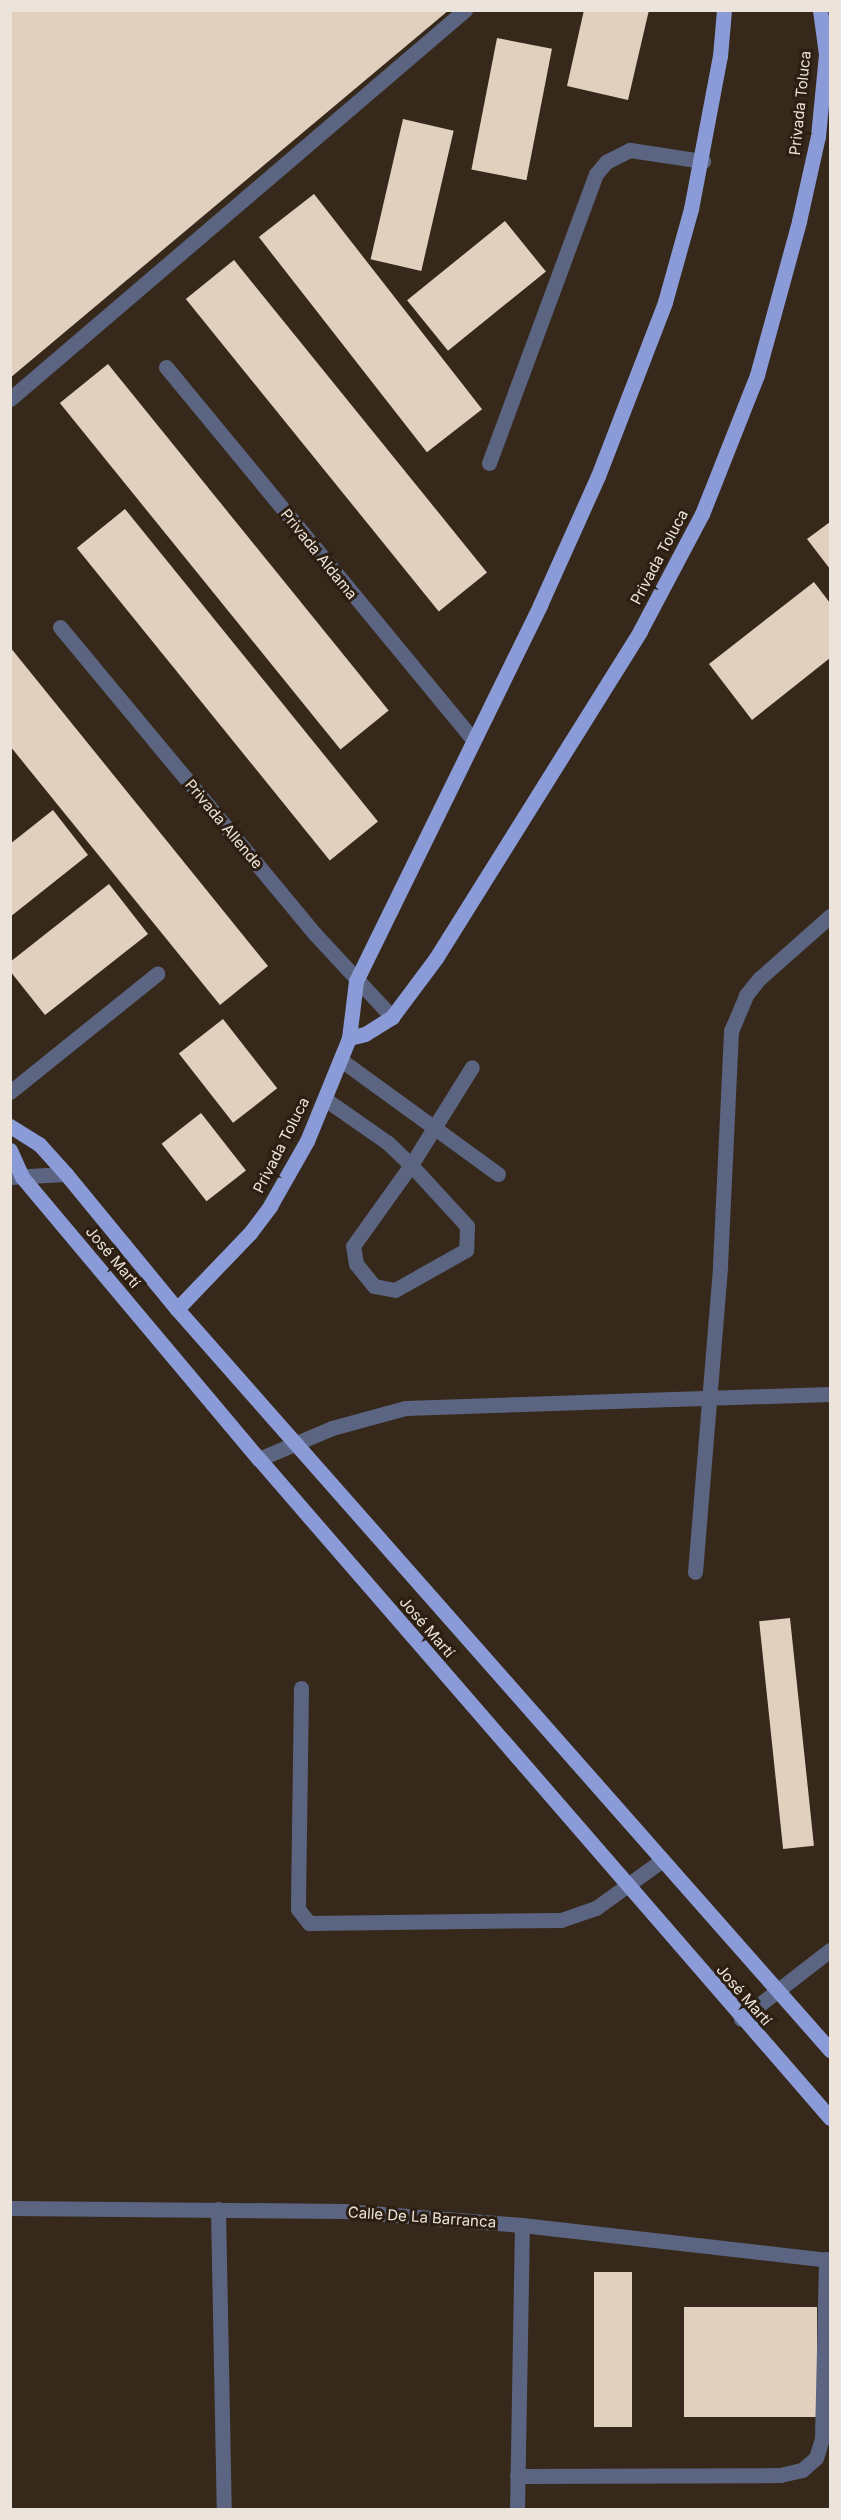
<!DOCTYPE html>
<html>
<head>
<meta charset="utf-8">
<style>
	body { margin:0 }
	#map { position:relative; width:841px; height:2520px; overflow:hidden; background:#36291b; font-family:Inter,sans-serif }
	div>[style] { position:absolute }
	.building>* { inset:0; background:#e2d0bf; transform-origin:0 0 }
	.minor>* { height:15px; margin:-7.5px; padding:0 7.5px; transform-origin:7.5px; border-radius:7.5px; background:#5b6481 }
	.major>* { height:15px; margin:-7.5px; padding:0 7.5px; transform-origin:7.5px; border-radius:7.5px; background:#8a9bd7 }
	span { translate:-50% -50%; white-space:nowrap; text-align:center; line-height:1.15; -webkit-text-stroke:6px #2c1f11; paint-order:stroke }
	.street-label { font-size:15px; color:#ece3da }
	.frame { position:absolute; inset:0; border:12px solid #ece3da; pointer-events:none }
</style>
</head>
<body>
<div id="map">
	<div class="building">
		<div style="clip-path:polygon(10px 10px,449px 10px,10px 378px)"></div>
		<div style="clip-path:polygon(584px 10px,649px 10px,628px 100px,567px 86px)"></div>
		<div style="left:497px;top:38px;width:56px;height:134px;rotate:11deg"></div>
		<div style="left:403px;top:119px;width:52px;height:144px;rotate:13deg"></div>
		<div style="left:314px;top:194px;width:273px;height:70px;rotate:52deg"></div>
		<div style="left:505px;top:221px;width:65px;height:126px;rotate:51deg"></div>
		<div style="left:234px;top:260px;width:402px;height:62px;rotate:51deg"></div>
		<div style="left:108px;top:364px;width:446px;height:62px;rotate:51deg"></div>
		<div style="left:125px;top:509px;width:402px;height:62px;rotate:51deg"></div>
		<div style="clip-path:polygon(830px 522px,830px 569px,807px 539px)"></div>
		<div style="clip-path:polygon(814px 582px,830px 603px,830px 658px,752px 720px,709px 664px)"></div>
		<div style="clip-path:polygon(10px 647px,268px 966px,220px 1005px,10px 746px)"></div>
		<div style="clip-path:polygon(53px 810px,88px 855px,10px 917px,10px 844px)"></div>
		<div style="clip-path:polygon(109px 884px,148px 934px,45px 1015px,10px 971px,10px 962px)"></div>
		<div style="left:223px;top:1019px;width:88px;height:56px;rotate:52deg"></div>
		<div style="left:201px;top:1113px;width:73px;height:50px;rotate:52deg"></div>
		<div style="left:790px;top:1618px;width:229px;height:31px;rotate:84deg"></div>
		<div style="left:594px;top:2272px;width:38px;height:155px"></div>
		<div style="left:817px;top:2307px;width:110px;height:133px;rotate:90deg"></div>
	</div>
	<div class="minor">
		<div style="left:166px;top:367px;width:483px;rotate:50.5deg"></div>
		<div style="left:10px;top:399px;width:599px;rotate:-40.53deg"></div>
		<div style="left:489px;top:463px;width:308px;rotate:-69.7deg"></div>
		<div style="left:596px;top:174px;width:16px;rotate:-50deg"></div>
		<div style="left:606px;top:162px;width:27px;rotate:-27deg"></div>
		<div style="left:630px;top:150px;width:74px;rotate:8.6deg"></div>
		<div style="left:60px;top:627px;width:398px;rotate:50.3deg"></div>
		<div style="left:314px;top:933px;width:115px;rotate:47.1deg"></div>
		<div style="left:341px;top:1060px;width:194px;rotate:36deg"></div>
		<div style="left:10px;top:1092px;width:189px;rotate:-38.8deg"></div>
		<div style="left:325px;top:1099px;width:77px;rotate:34.9deg"></div>
		<div style="left:388px;top:1143px;width:32px;rotate:44deg"></div>
		<div style="left:411px;top:1165px;width:83px;rotate:47.4deg"></div>
		<div style="left:467px;top:1226px;width:24px;rotate:92deg"></div>
		<div style="left:466px;top:1250px;width:81px;rotate:150.6deg"></div>
		<div style="left:395px;top:1290px;width:21px;rotate:-169deg"></div>
		<div style="left:374px;top:1286px;width:28px;rotate:-129deg"></div>
		<div style="left:356px;top:1264px;width:18px;rotate:-99deg"></div>
		<div style="left:353px;top:1246px;width:100px;rotate:-54.4deg"></div>
		<div style="left:411px;top:1165px;width:115px;rotate:-58.1deg"></div>
		<div style="left:10px;top:1177px;width:56px;rotate:-3.1deg"></div>
		<div style="left:259px;top:1459px;width:79px;rotate:-23deg"></div>
		<div style="left:332px;top:1428px;width:76px;rotate:-15.3deg"></div>
		<div style="left:405px;top:1408px;width:425px;rotate:-1.9deg"></div>
		<div style="left:695px;top:1572px;width:308px;rotate:-85.3deg"></div>
		<div style="left:720px;top:1265px;width:234px;rotate:-87.3deg"></div>
		<div style="left:731px;top:1031px;width:39px;rotate:-67deg"></div>
		<div style="left:746px;top:995px;width:22px;rotate:-51deg"></div>
		<div style="left:760px;top:978px;width:94px;rotate:-41.5deg"></div>
		<div style="left:301px;top:1688px;width:221px;rotate:90.8deg"></div>
		<div style="left:298px;top:1909px;width:18px;rotate:52deg"></div>
		<div style="left:309px;top:1923px;width:252px;rotate:-0.7deg"></div>
		<div style="left:561px;top:1920px;width:37px;rotate:-19deg"></div>
		<div style="left:596px;top:1908px;width:80px;rotate:-35.9deg"></div>
		<div style="left:741px;top:2019px;width:113px;rotate:-37.8deg"></div>
		<div style="left:10px;top:2208px;width:334px;rotate:0.5deg"></div>
		<div style="left:344px;top:2211px;width:179px;rotate:4.5deg"></div>
		<div style="left:522px;top:2225px;width:310px;rotate:6.5deg"></div>
		<div style="left:218px;top:2209px;width:301px;rotate:88.9deg"></div>
		<div style="left:517px;top:2476px;width:263px;rotate:-0.2deg"></div>
		<div style="left:780px;top:2475px;width:23px;rotate:-13deg"></div>
		<div style="left:802px;top:2470px;width:18px;rotate:-41deg"></div>
		<div style="left:816px;top:2458px;width:21px;rotate:-73deg"></div>
		<div style="left:822px;top:2438px;width:179px;rotate:-88.7deg"></div>
		<div style="left:517px;top:2510px;width:285px;rotate:-89deg"></div>
	</div>
	<div class="major">
		<div style="left:349px;top:1038px;width:16px;rotate:-14deg"></div>
		<div style="left:365px;top:1034px;width:32px;rotate:-32deg"></div>
		<div style="left:392px;top:1017px;width:74px;rotate:-53.3deg"></div>
		<div style="left:436px;top:958px;width:385px;rotate:-58deg"></div>
		<div style="left:640px;top:631px;width:132px;rotate:-62.1deg"></div>
		<div style="left:702px;top:514px;width:149px;rotate:-68.4deg"></div>
		<div style="left:757px;top:375px;width:160px;rotate:-74.7deg"></div>
		<div style="left:799px;top:221px;width:87px;rotate:-77.4deg"></div>
		<div style="left:818px;top:136px;width:82px;rotate:-84.4deg"></div>
		<div style="left:826px;top:54px;width:44px;rotate:-97.8deg"></div>
		<div style="left:10px;top:1126px;width:34px;rotate:32deg"></div>
		<div style="left:39px;top:1144px;width:40px;rotate:48deg"></div>
		<div style="left:66px;top:1174px;width:175px;rotate:50.6deg"></div>
		<div style="left:177px;top:1309px;width:988px;rotate:48.61deg"></div>
		<div style="left:10px;top:1150px;width:30px;rotate:66deg"></div>
		<div style="left:22px;top:1177px;width:368px;rotate:50deg"></div>
		<div style="left:259px;top:1459px;width:872px;rotate:49.09deg"></div>
		<div style="left:177px;top:1309px;width:105px;rotate:-46.2deg"></div>
		<div style="left:250px;top:1233px;width:34px;rotate:-53deg"></div>
		<div style="left:270px;top:1206px;width:75px;rotate:-60.4deg"></div>
		<div style="left:307px;top:1141px;width:111px;rotate:-67.8deg"></div>
		<div style="left:349px;top:1038px;width:57px;rotate:-83deg"></div>
		<div style="left:356px;top:981px;width:419px;rotate:-63.9deg"></div>
		<div style="left:540px;top:605px;width:141px;rotate:-65.8deg"></div>
		<div style="left:598px;top:476px;width:186px;rotate:-68.9deg"></div>
		<div style="left:665px;top:302px;width:97px;rotate:-74.4deg"></div>
		<div style="left:691px;top:209px;width:156px;rotate:-79.3deg"></div>
		<div style="left:720px;top:56px;width:46px;rotate:-85deg"></div>
	</div>
	<div class="street-label">
		<span style="left:800px;top:103px;rotate:-84deg">Privada Toluca</span>
		<span style="left:319px;top:554px;rotate:51deg">Privada Aldama</span>
		<span style="left:659px;top:557px;rotate:-62deg">Privada Toluca</span>
		<span style="left:224px;top:824px;rotate:50deg">Privada Allende</span>
		<span style="left:281px;top:1145px;rotate:-63deg">Privada Toluca</span>
		<span style="left:113px;top:1257px;rotate:50deg">José Martí</span>
		<span style="left:427px;top:1627px;rotate:49deg">José Martí</span>
		<span style="left:744px;top:1995px;rotate:49deg">José Martí</span>
		<span style="left:422px;top:2217px;rotate:4deg">Calle De La Barranca</span>
	</div>
	<div class="frame"></div>
</div>
</body>
</html>
